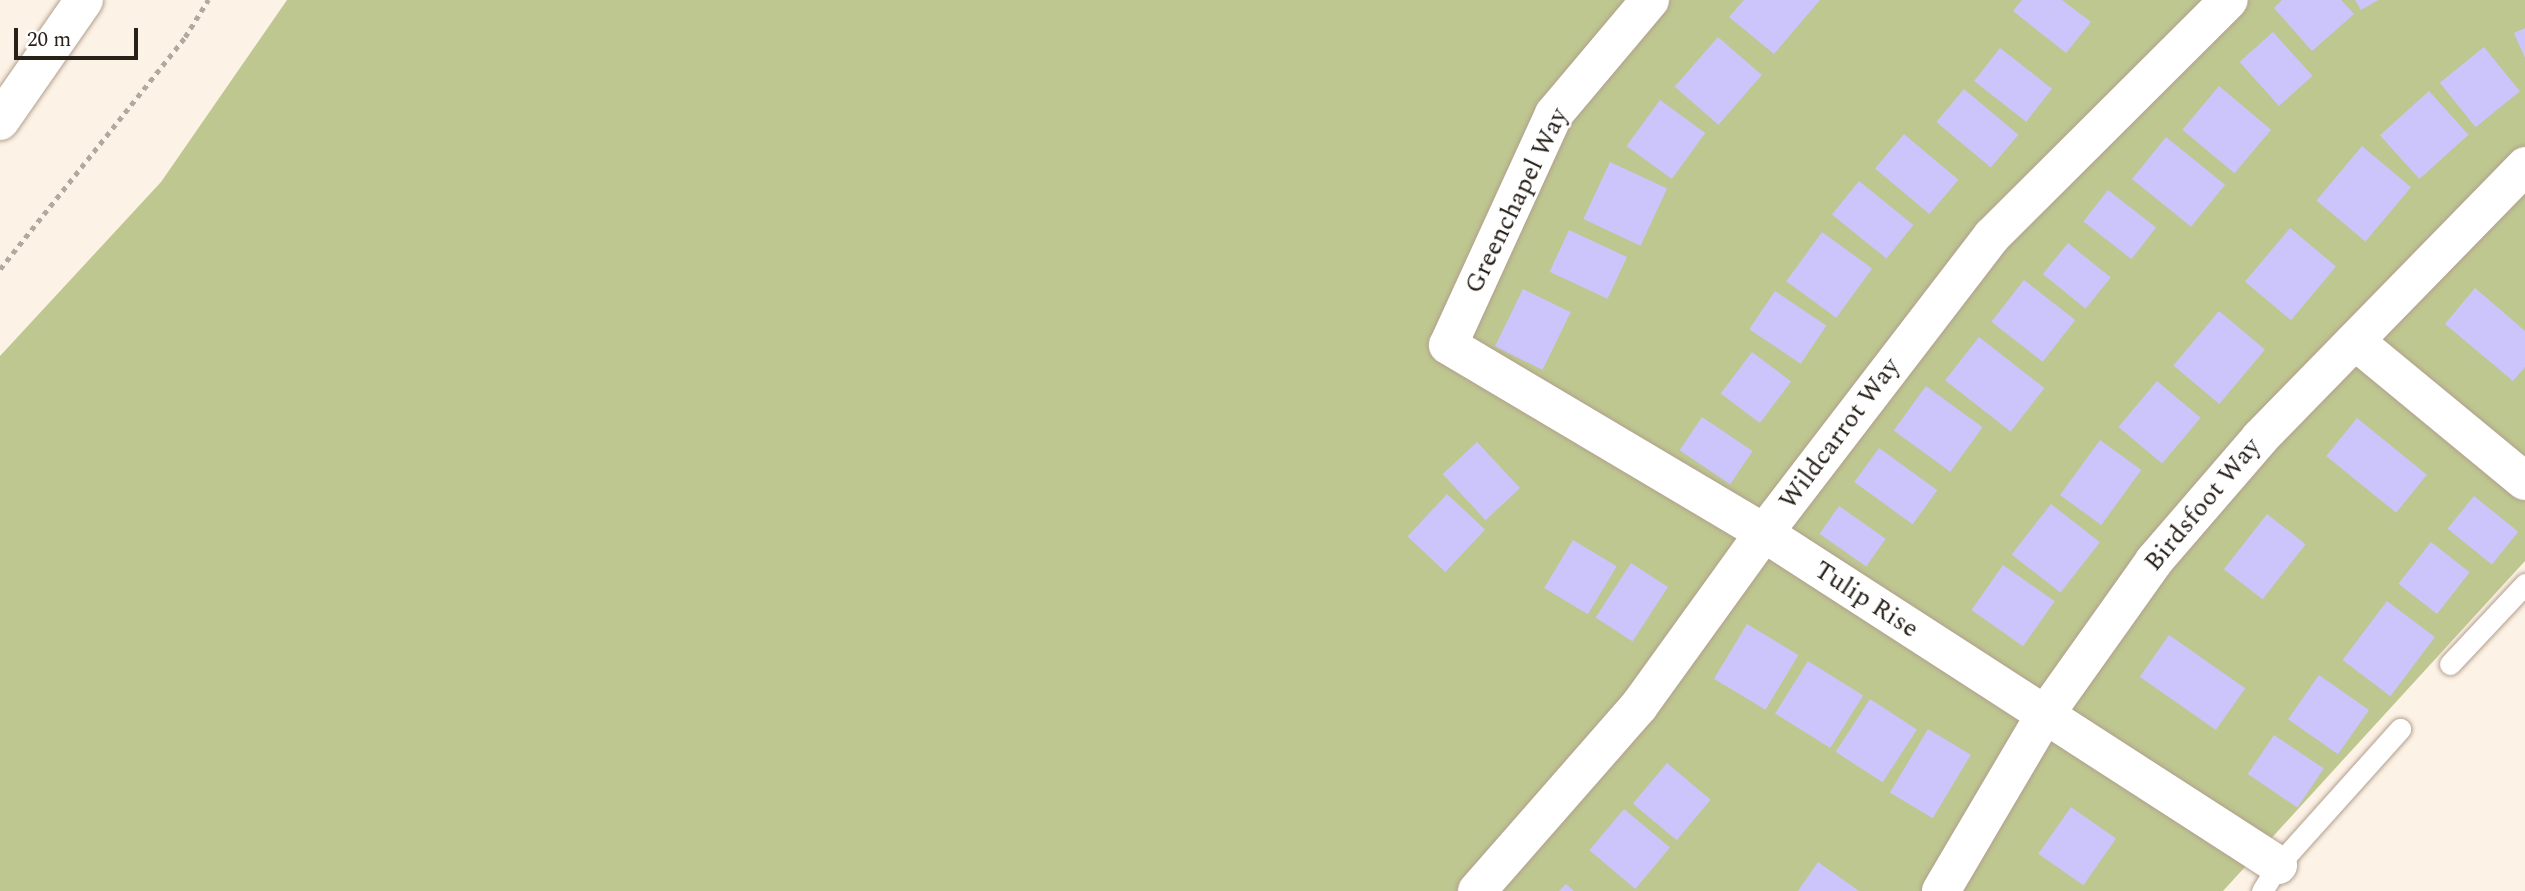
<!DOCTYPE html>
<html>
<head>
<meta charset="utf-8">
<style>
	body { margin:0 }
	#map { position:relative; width:2525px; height:891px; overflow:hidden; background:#fdf2e6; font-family:Spectral,serif }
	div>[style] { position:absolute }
	.green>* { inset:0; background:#bec790 }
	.building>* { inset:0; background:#cbc5fc; transform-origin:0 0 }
	.path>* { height:4.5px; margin-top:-2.25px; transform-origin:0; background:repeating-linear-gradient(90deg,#b2a89e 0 5px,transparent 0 10px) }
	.roads { filter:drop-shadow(0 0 2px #b19f8d) drop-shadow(0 0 2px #b19f8d) }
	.service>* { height:21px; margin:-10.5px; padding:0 10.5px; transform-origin:10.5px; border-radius:10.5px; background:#fff }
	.minor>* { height:38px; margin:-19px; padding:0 19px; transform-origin:19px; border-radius:19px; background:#fff }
	.tertiary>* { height:38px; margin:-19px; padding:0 19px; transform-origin:19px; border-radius:19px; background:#fff }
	span { translate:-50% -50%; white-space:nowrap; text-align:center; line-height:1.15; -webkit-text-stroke:5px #fff; paint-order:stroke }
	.street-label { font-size:26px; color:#28211a }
	.scale { position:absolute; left:14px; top:28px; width:124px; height:32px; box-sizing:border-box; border:4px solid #28211a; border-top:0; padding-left:9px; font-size:21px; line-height:24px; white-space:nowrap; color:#28211a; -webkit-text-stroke:5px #fff; paint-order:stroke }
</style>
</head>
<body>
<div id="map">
	<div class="green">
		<div style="clip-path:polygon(287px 0,2525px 0,2525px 561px,2223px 891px,0 891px,0 356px,161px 182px)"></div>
	</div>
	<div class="building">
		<div style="clip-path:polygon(1744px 0,1820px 0,1774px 54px,1729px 17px)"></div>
		<div style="clip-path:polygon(2022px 0,2062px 0,2091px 22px,2066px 53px,2013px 11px)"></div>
		<div style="clip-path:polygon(2282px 0,2341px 0,2354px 14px,2312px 51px,2274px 8px)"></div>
		<div style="clip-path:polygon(2355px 0,2378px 0,2361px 10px)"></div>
		<div style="clip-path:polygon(2525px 28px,2525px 58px,2514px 33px)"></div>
		<div style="left:2273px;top:32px;width:59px;height:45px;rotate:48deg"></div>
		<div style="left:1718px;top:37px;width:58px;height:66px;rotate:41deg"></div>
		<div style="left:2484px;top:47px;width:57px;height:57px;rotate:51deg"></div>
		<div style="left:2000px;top:48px;width:66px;height:42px;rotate:38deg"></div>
		<div style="left:2219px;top:86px;width:68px;height:57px;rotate:40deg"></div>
		<div style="left:1964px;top:89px;width:71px;height:43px;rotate:40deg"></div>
		<div style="left:2429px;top:91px;width:59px;height:66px;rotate:48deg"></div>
		<div style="left:1660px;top:100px;width:56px;height:57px;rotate:36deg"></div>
		<div style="left:1904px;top:134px;width:71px;height:45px;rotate:40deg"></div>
		<div style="left:2166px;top:137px;width:76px;height:54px;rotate:39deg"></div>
		<div style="left:2362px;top:146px;width:64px;height:71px;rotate:40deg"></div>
		<div style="left:1610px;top:162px;width:63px;height:63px;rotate:25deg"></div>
		<div style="left:1859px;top:181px;width:70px;height:43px;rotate:39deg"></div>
		<div style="left:2108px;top:190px;width:61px;height:40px;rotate:38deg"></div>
		<div style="left:2290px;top:228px;width:60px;height:70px;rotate:40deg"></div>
		<div style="left:1569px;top:230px;width:64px;height:46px;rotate:25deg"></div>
		<div style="left:1822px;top:232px;width:62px;height:61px;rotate:36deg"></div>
		<div style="left:2068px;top:243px;width:55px;height:40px;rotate:39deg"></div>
		<div style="left:2024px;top:280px;width:65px;height:53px;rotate:38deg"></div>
		<div style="clip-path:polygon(2475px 288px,2525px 331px,2525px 367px,2513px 381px,2445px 324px)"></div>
		<div style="left:1523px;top:289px;width:53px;height:64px;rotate:26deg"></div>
		<div style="left:1775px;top:291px;width:62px;height:46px;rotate:34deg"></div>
		<div style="left:2219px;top:311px;width:60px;height:71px;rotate:40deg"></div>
		<div style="left:1979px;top:337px;width:83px;height:55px;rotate:38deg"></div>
		<div style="left:1752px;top:352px;width:49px;height:52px;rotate:37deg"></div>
		<div style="left:2157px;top:381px;width:57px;height:60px;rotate:40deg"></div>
		<div style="left:1926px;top:386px;width:70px;height:55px;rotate:36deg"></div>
		<div style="left:1702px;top:417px;width:61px;height:40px;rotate:34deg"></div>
		<div style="left:2357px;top:418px;width:90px;height:49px;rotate:39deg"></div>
		<div style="left:2100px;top:440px;width:51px;height:68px;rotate:36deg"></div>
		<div style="left:1477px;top:442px;width:63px;height:47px;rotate:47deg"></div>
		<div style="left:1879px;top:448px;width:72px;height:42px;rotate:36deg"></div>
		<div style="left:1447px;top:494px;width:52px;height:58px;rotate:43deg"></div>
		<div style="left:2474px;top:496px;width:57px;height:42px;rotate:39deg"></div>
		<div style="left:2051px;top:504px;width:62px;height:64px;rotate:38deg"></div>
		<div style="left:1839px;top:506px;width:57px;height:34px;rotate:35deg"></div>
		<div style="left:2267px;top:514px;width:49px;height:70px;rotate:38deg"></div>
		<div style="left:1573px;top:540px;width:51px;height:56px;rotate:31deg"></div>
		<div style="left:2431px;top:542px;width:49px;height:53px;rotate:38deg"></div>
		<div style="left:1631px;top:563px;width:44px;height:65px;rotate:33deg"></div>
		<div style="left:2003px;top:565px;width:63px;height:55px;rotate:35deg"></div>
		<div style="left:2387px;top:601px;width:60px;height:74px;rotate:37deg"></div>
		<div style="left:1747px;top:624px;width:60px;height:64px;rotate:31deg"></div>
		<div style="left:2169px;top:635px;width:93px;height:51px;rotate:35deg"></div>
		<div style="left:1808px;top:661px;width:65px;height:62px;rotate:32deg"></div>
		<div style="left:2319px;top:675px;width:61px;height:54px;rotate:35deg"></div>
		<div style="left:1870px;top:699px;width:56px;height:63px;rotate:33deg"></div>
		<div style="left:1928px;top:729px;width:50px;height:74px;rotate:31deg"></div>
		<div style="left:2274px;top:735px;width:60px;height:47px;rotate:34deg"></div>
		<div style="left:1667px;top:763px;width:57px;height:53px;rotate:40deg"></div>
		<div style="left:2071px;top:807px;width:55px;height:57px;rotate:35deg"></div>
		<div style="left:1624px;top:809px;width:60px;height:54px;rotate:40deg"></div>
		<div style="clip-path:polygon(1818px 862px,1859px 891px,1798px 891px)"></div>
		<div style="clip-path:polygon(1566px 884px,1574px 891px,1559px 891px)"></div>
	</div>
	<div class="path">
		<div style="left:0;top:269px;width:297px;rotate:-51.4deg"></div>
		<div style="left:185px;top:37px;width:44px;rotate:-58.1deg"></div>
	</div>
	<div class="roads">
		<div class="service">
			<div style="left:2450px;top:664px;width:110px;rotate:-46.8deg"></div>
			<div style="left:2262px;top:891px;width:31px;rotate:-58deg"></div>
			<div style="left:2278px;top:865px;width:183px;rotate:-48.1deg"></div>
		</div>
		<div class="minor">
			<div style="left:1650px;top:0;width:149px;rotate:130.1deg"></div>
			<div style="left:1554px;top:114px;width:254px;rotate:114.6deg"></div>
			<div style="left:1448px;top:345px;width:368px;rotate:30.7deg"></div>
			<div style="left:1764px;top:533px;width:612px;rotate:32.86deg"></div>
			<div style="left:2355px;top:341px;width:220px;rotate:39.5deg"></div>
			<div style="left:1477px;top:891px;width:246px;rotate:-48.8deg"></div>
			<div style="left:1639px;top:706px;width:213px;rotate:-54.2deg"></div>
			<div style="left:1764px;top:533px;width:374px;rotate:-52.5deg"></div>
			<div style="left:1992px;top:236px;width:334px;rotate:-44.9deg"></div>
			<div style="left:1941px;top:891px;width:203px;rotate:-59.5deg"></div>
			<div style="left:2044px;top:716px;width:190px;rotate:-54.6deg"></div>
			<div style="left:2154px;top:561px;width:162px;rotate:-49.2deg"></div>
			<div style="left:2260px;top:438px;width:380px;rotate:-45.7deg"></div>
		</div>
		<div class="tertiary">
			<div style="left:0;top:121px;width:147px;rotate:-55.2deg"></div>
		</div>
	</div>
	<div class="street-label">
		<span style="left:1517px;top:201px;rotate:-64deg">Greenchapel Way</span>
		<span style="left:1840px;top:434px;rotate:-53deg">Wildcarrot Way</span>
		<span style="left:2203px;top:505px;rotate:-50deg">Birdsfoot Way</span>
		<span style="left:1866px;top:600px;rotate:33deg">Tulip Rise</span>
	</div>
	<div class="scale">20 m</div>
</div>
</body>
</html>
